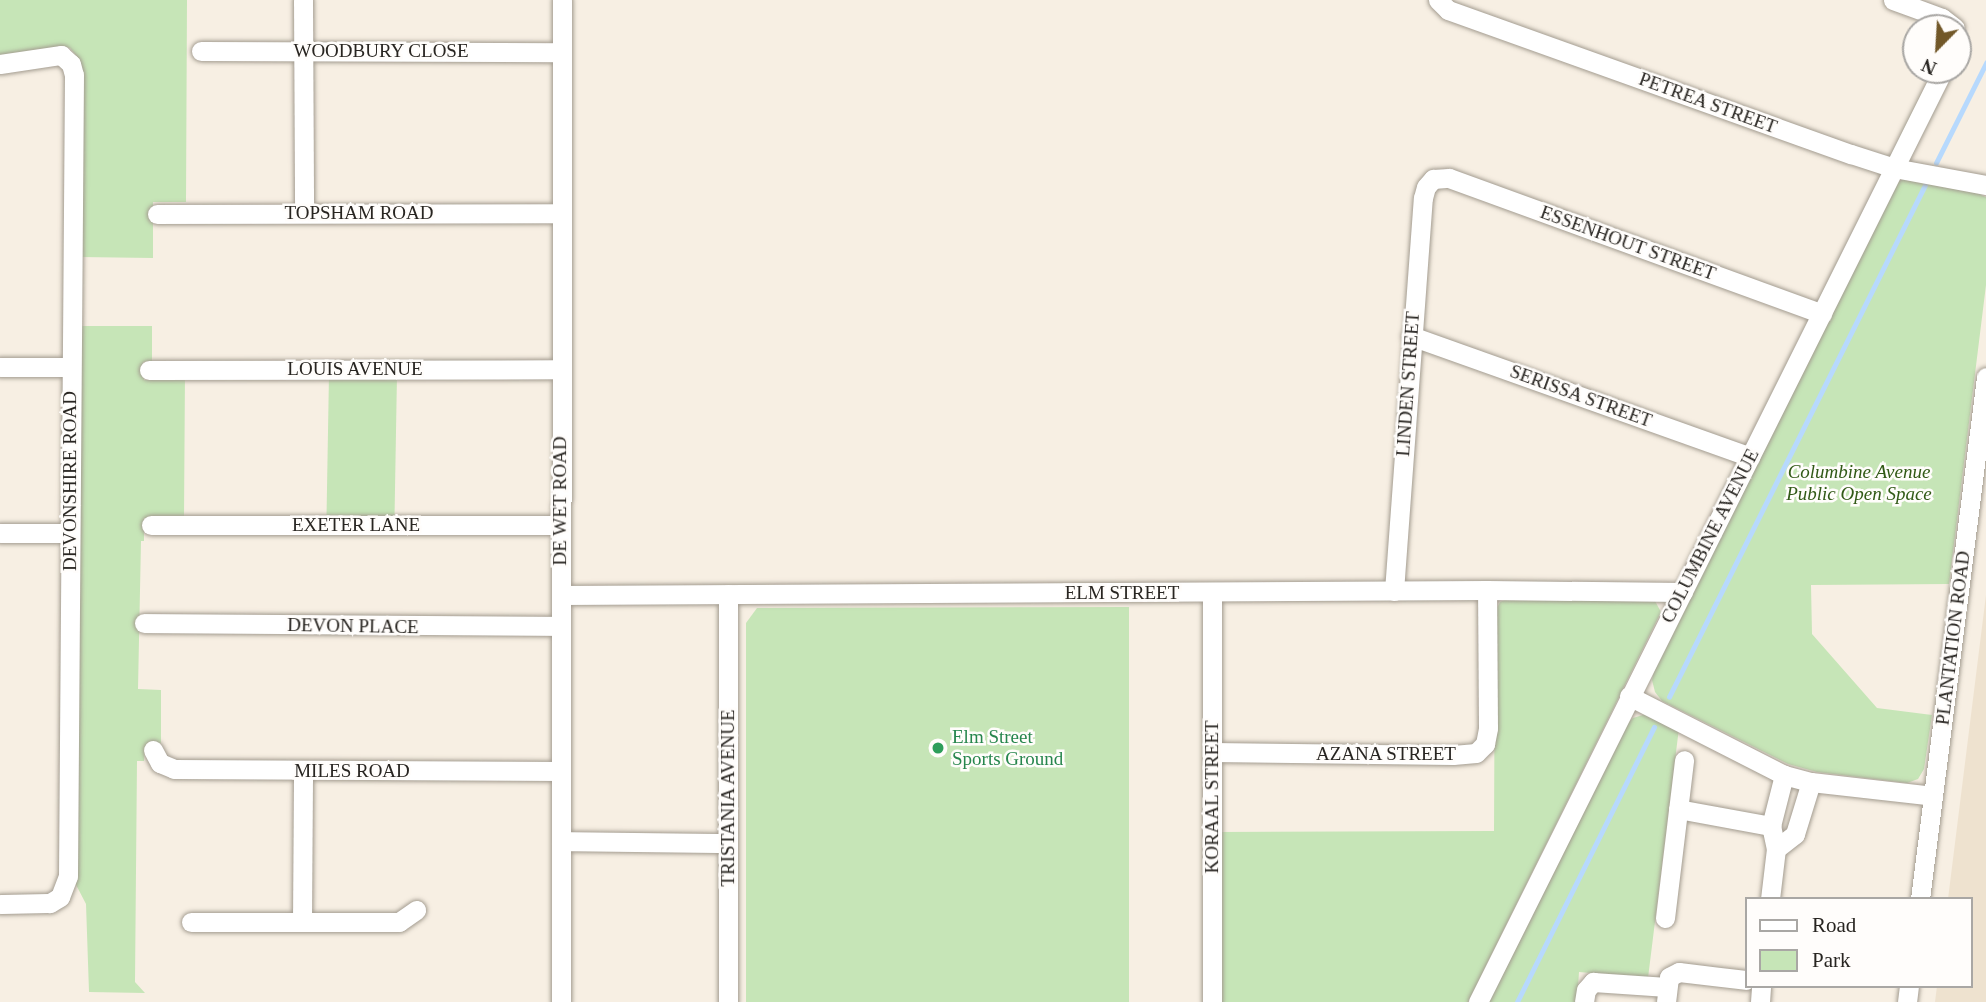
<!DOCTYPE html>
<html>
<head>
<meta charset="utf-8">
<style>
	body { margin:0 }
	#map { position:relative; width:1986px; height:1002px; overflow:hidden; background:#f7efe3; font-family:"Times New Roman",serif }
	div>[style] { position:absolute }
	.built>* { inset:0; background:#eee2cf }
	.green>* { inset:0; background:#c6e5b7; transform-origin:0 0 }
	.stream>* { height:4.5px; margin:-2.25px; padding:0 2.25px; transform-origin:2.25px; border-radius:2.25px; background:#b7d9fd }
	.roads { filter:drop-shadow(0 0 2px #a39c90) drop-shadow(0 0 2px #a39c90) }
	.minor>* { height:19px; margin:-9.5px; padding:0 9.5px; transform-origin:9.5px; border-radius:9.5px; background:#fff }
	.dots>* { width:19px; height:19px; translate:-50% -50%; box-sizing:border-box; border:4px solid #fffdfb; border-radius:50% }
	span { translate:-50% -50%; white-space:nowrap; text-align:center; line-height:1.15; -webkit-text-stroke:5px #fffdfb; paint-order:stroke }
	.street-label { font-size:19px; color:#282521 }
	.park-label { font-size:19px; color:#325a17; font-style:italic }
	.leisure-label { font-size:19px; color:#27864d }
	.left { translate:0 -50%; text-align:left }
	.legend { position:absolute; left:1745px; top:897px; width:228px; height:91px; box-sizing:border-box; background:#fffdfb; border:2px solid #a9a7a4; margin:0; padding:9px 12px; list-style:none; font-size:21px; color:#282521 }
	.legend li { display:flex; align-items:center; gap:14px; height:35px }
	.legend b { width:35px; border:2px solid #a9a7a4 }
	.north { position:absolute; left:1902px; top:14px; width:70px; height:70px; box-sizing:border-box; background:#fffdfb; border:2px solid #a9a7a4; border-radius:50%; rotate:204deg; font-size:19px; font-weight:700; line-height:28px; text-align:center; color:#282521 }
	.north::after { content:''; display:block; margin:auto; width:24px; height:32px; background:#725829; clip-path:polygon(50% 0,100% 100%,50% 72%,0 100%) }
</style>
</head>
<body>
<div id="map">
	<div class="built">
		<div style="clip-path:polygon(1986px 595px,1986px 1002px,1935px 1002px,1937px 986px,1970px 986px,1970px 899px,1948px 899px)"></div>
	</div>
	<div class="green">
		<div style="clip-path:polygon(0 0,187px 0,186px 202px,153px 202px,153px 258px,80px 257px,79px 59px,70px 48px,60px 46px,0 66px)"></div>
		<div style="clip-path:polygon(1905px 178px,1982px 192px,1981px 195px,1986px 197px,1986px 285px,1949px 584px,1811px 585px,1812px 634px,1877px 708px,1932px 715px,1924px 769px,1918px 779px,1907px 783px,1817px 772px,1788px 764px,1662px 701px,1655px 692px,1652px 680px,1655px 667px,1896px 183px)"></div>
		<div style="clip-path:polygon(79px 326px,152px 326px,152px 361px,143px 362px,144px 380px,164px 380px,164px 373px,185px 373px,184px 518px,144px 518px,144px 541px,141px 541px,138px 689px,161px 690px,161px 743px,145px 746px,144px 761px,137px 761px,135px 982px,145px 993px,89px 992px,86px 904px,72px 877px)"></div>
		<div style="left:329px;top:374px;width:68px;height:145px;rotate:1deg"></div>
		<div style="clip-path:polygon(1507px 599px,1655px 601px,1661px 612px,1468px 1002px,1219px 1002px,1219px 832px,1494px 831px,1495px 612px,1500px 602px)"></div>
		<div style="clip-path:polygon(1129px 607px,1129px 1002px,746px 1002px,746px 623px,757px 608px)"></div>
		<div style="clip-path:polygon(1646px 714px,1679px 728px,1648px 978px,1579px 972px,1577px 1002px,1487px 1002px,1625px 726px,1633px 718px)"></div>
	</div>
	<div class="stream">
		<div style="left:1936px;top:163px;width:112px;rotate:-63.4deg"></div>
		<div style="left:1669px;top:697px;width:572px;rotate:-63.43deg"></div>
		<div style="left:1517px;top:1002px;width:307px;rotate:-63.5deg"></div>
	</div>
	<div class="roads">
		<div class="minor">
			<div style="left:303px;top:0;width:213px;rotate:89.7deg"></div>
			<div style="left:1438px;top:0;width:14px;rotate:45deg"></div>
			<div style="left:1448px;top:10px;width:428px;rotate:19.7deg"></div>
			<div style="left:1851px;top:154px;width:45px;rotate:18deg"></div>
			<div style="left:1894px;top:168px;width:94px;rotate:10.5deg"></div>
			<div style="left:1893px;top:0;width:52px;rotate:20.2deg"></div>
			<div style="left:1942px;top:18px;width:16px;rotate:38deg"></div>
			<div style="left:201px;top:51px;width:360px;rotate:0.2deg"></div>
			<div style="left:0;top:64px;width:62px;rotate:-8.4deg"></div>
			<div style="left:61px;top:55px;width:13px;rotate:42deg"></div>
			<div style="left:71px;top:64px;width:11px;rotate:75deg"></div>
			<div style="left:74px;top:75px;width:801px;rotate:90.43deg"></div>
			<div style="left:68px;top:876px;width:22px;rotate:111deg"></div>
			<div style="left:60px;top:897px;width:12px;rotate:149deg"></div>
			<div style="left:50px;top:903px;width:50px;rotate:178.9deg"></div>
			<div style="left:157px;top:214px;width:404px;rotate:-0.1deg"></div>
			<div style="left:1411px;top:336px;width:360px;rotate:19.6deg"></div>
			<div style="left:0;top:367px;width:71px"></div>
			<div style="left:149px;top:370px;width:411px;rotate:-0.1deg"></div>
			<div style="left:151px;top:525px;width:409px"></div>
			<div style="left:0;top:533px;width:70px"></div>
			<div style="left:1394px;top:591px;width:394px;rotate:-85.8deg"></div>
			<div style="left:1423px;top:198px;width:11px;rotate:-75deg"></div>
			<div style="left:1426px;top:187px;width:11px;rotate:-49deg"></div>
			<div style="left:1433px;top:179px;width:16px;rotate:-4deg"></div>
			<div style="left:1449px;top:178px;width:397px;rotate:20deg"></div>
			<div style="left:728px;top:594px;width:408px;rotate:90deg"></div>
			<div style="left:561px;top:595px;width:926px;rotate:-0.31deg"></div>
			<div style="left:1487px;top:590px;width:196px;rotate:0.6deg"></div>
			<div style="left:144px;top:623px;width:417px;rotate:0.4deg"></div>
			<div style="left:1629px;top:696px;width:174px;rotate:27deg"></div>
			<div style="left:1784px;top:775px;width:28px;rotate:15deg"></div>
			<div style="left:1811px;top:782px;width:123px;rotate:6.5deg"></div>
			<div style="left:153px;top:750px;width:15px;rotate:62deg"></div>
			<div style="left:160px;top:763px;width:15px;rotate:23deg"></div>
			<div style="left:174px;top:769px;width:387px;rotate:0.3deg"></div>
			<div style="left:1212px;top:752px;width:241px;rotate:0.7deg"></div>
			<div style="left:1453px;top:755px;width:23px;rotate:-5deg"></div>
			<div style="left:1476px;top:753px;width:13px;rotate:-45deg"></div>
			<div style="left:1485px;top:744px;width:16px;rotate:-79deg"></div>
			<div style="left:1488px;top:728px;width:138px;rotate:-90.4deg"></div>
			<div style="left:1678px;top:809px;width:95px;rotate:10.4deg"></div>
			<div style="left:561px;top:841px;width:167px;rotate:0.7deg"></div>
			<div style="left:1776px;top:849px;width:24px;rotate:-38deg"></div>
			<div style="left:1795px;top:834px;width:54px;rotate:-72.9deg"></div>
			<div style="left:1770px;top:899px;width:50px;rotate:-83.2deg"></div>
			<div style="left:1776px;top:849px;width:24px;rotate:-102deg"></div>
			<div style="left:1771px;top:826px;width:53px;rotate:-75.7deg"></div>
			<div style="left:1920px;top:899px;width:526px;rotate:-82.79deg"></div>
			<div style="left:1665px;top:918px;width:159px;rotate:-83.1deg"></div>
			<div style="left:191px;top:922px;width:208px"></div>
			<div style="left:399px;top:922px;width:21px;rotate:-35deg"></div>
			<div style="left:302px;top:922px;width:151px;rotate:-89.6deg"></div>
			<div style="left:561px;top:1002px;width:1002px;rotate:-89.94deg"></div>
			<div style="left:1212px;top:1002px;width:410px;rotate:-90deg"></div>
			<div style="left:1478px;top:1002px;width:1042px;rotate:-63.48deg"></div>
			<div style="left:1584px;top:1002px;width:12px;rotate:-81deg"></div>
			<div style="left:1586px;top:990px;width:11px;rotate:-49deg"></div>
			<div style="left:1593px;top:982px;width:74px;rotate:3.9deg"></div>
			<div style="left:1666px;top:1002px;width:25px;rotate:-83deg"></div>
			<div style="left:1669px;top:977px;width:11px;rotate:-27deg"></div>
			<div style="left:1679px;top:972px;width:67px;rotate:6.8deg"></div>
			<div style="left:1760px;top:1002px;width:16px;rotate:-86deg"></div>
			<div style="left:1907px;top:1002px;width:16px;rotate:-83deg"></div>
		</div>
	</div>
	<div class="dots">
		<div style="left:938px;top:748px;background:#2e9e5b"></div>
	</div>
	<div class="street-label">
		<span style="left:381px;top:51px">WOODBURY CLOSE</span>
		<span style="left:1708px;top:103px;rotate:20deg">PETREA STREET</span>
		<span style="left:359px;top:213px">TOPSHAM ROAD</span>
		<span style="left:1628px;top:243px;rotate:20deg">ESSENHOUT STREET</span>
		<span style="left:355px;top:369px">LOUIS AVENUE</span>
		<span style="left:1408px;top:384px;rotate:-86deg">LINDEN STREET</span>
		<span style="left:1581px;top:396px;rotate:20deg">SERISSA STREET</span>
		<span style="left:70px;top:481px;rotate:-90deg">DEVONSHIRE ROAD</span>
		<span style="left:560px;top:501px;rotate:-90deg">DE WET ROAD</span>
		<span style="left:356px;top:525px">EXETER LANE</span>
		<span style="left:1710px;top:536px;rotate:-63deg">COLUMBINE AVENUE</span>
		<span style="left:1122px;top:593px">ELM STREET</span>
		<span style="left:353px;top:626px;rotate:1deg">DEVON PLACE</span>
		<span style="left:1953px;top:638px;rotate:-83deg">PLANTATION ROAD</span>
		<span style="left:1386px;top:754px">AZANA STREET</span>
		<span style="left:352px;top:771px">MILES ROAD</span>
		<span style="left:1212px;top:797px;rotate:-90deg">KORAAL STREET</span>
		<span style="left:728px;top:798px;rotate:-90deg">TRISTANIA AVENUE</span>
	</div>
	<div class="park-label">
		<span style="left:1859px;top:483px">Columbine Avenue<br>Public Open Space</span>
	</div>
	<div class="leisure-label">
		<span class="left" style="left:952px;top:748px">Elm Street<br>Sports Ground</span>
	</div>
	<ul class="legend">
	<li><b style="height:9px;background:#fff"></b>Road</li>
	<li><b style="height:19px;background:#c6e5b7"></b>Park</li>
	</ul>
	<div class="north">N</div>
</div>
</body>
</html>
